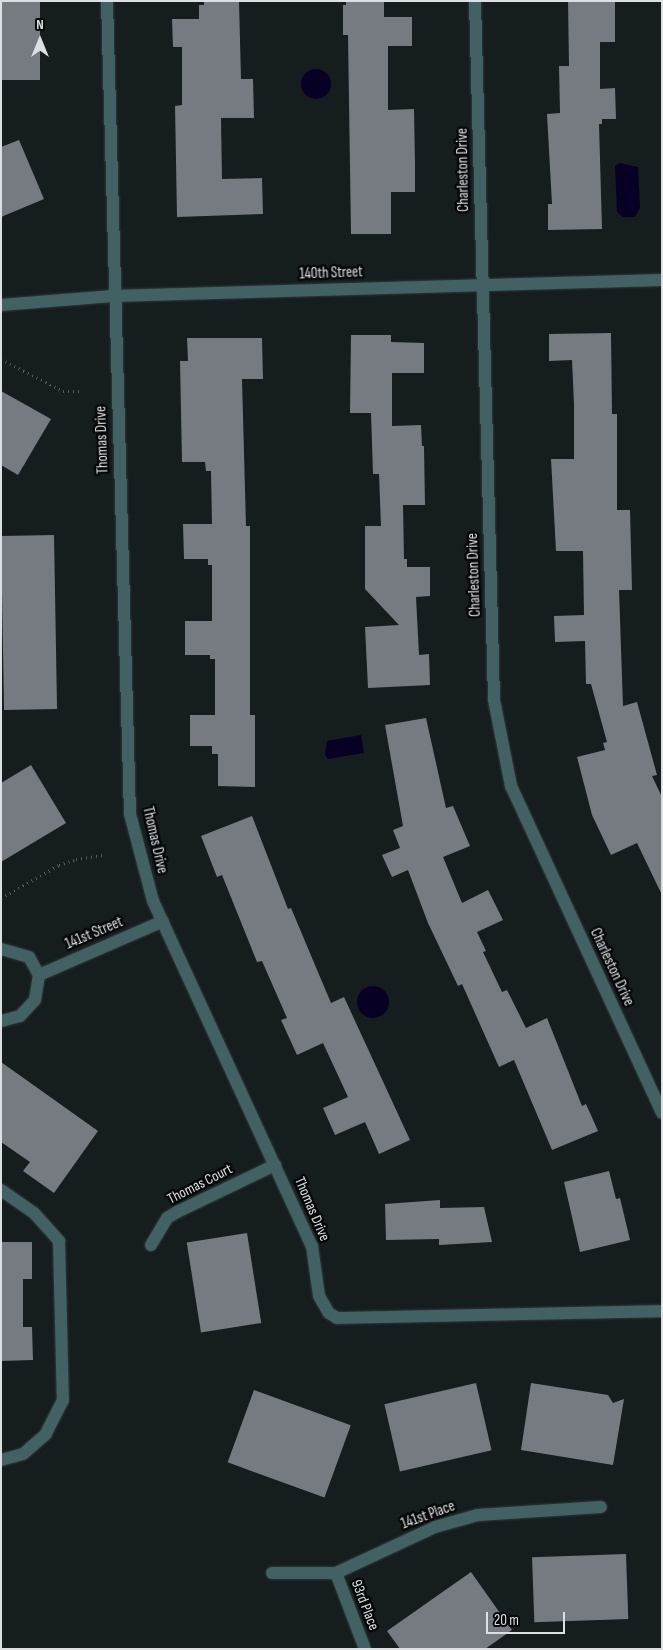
<!DOCTYPE html>
<html>
<head>
<meta charset="utf-8">
<style>
	body { margin:0 }
	#map { position:relative; width:663px; height:1650px; overflow:hidden; background:#161d1f; font-family:"Sofia Sans Condensed",sans-serif }
	div>[style] { position:absolute }
	.water>* { inset:0; background:#070024 }
	.round { border-radius:50% }
	.building>* { inset:0; background:#767b81; transform-origin:0 0 }
	.path>* { height:3px; margin-top:-1.5px; transform-origin:0; background:repeating-linear-gradient(90deg,#565c5e 0 1px,transparent 0 5px) }
	.roads { filter:drop-shadow(0 0 1px #32383a) drop-shadow(0 0 1px #32383a) }
	.minor>* { height:12px; margin:-6px; padding:0 6px; transform-origin:6px; border-radius:6px; background:#426162 }
	span { translate:-50% -50%; white-space:nowrap; text-align:center; line-height:1.15; -webkit-text-stroke:5px #050708; paint-order:stroke }
	.street-label { font-size:15px; color:#dce0e2 }
	.frame { position:absolute; inset:0; border:2px solid #dce0e2; pointer-events:none }
	.north { position:absolute; left:15px; top:15px; width:50px; height:50px; -webkit-text-stroke:4px #050708; paint-order:stroke; rotate:0deg; font-size:14px; font-weight:700; line-height:20px; text-align:center; color:#dce0e2 }
	.north::after { content:''; display:block; margin:auto; width:18px; height:22px; background:#dce0e2; clip-path:polygon(50% 0,100% 100%,50% 72%,0 100%) }
	.scale { position:absolute; left:486px; top:1612px; width:79px; height:22px; box-sizing:border-box; border:2px solid #dce0e2; border-top:0; padding-left:6px; font-size:15px; line-height:18px; white-space:nowrap; color:#dce0e2; -webkit-text-stroke:4px #050708; paint-order:stroke }
</style>
</head>
<body>
<div id="map">
	<div class="water">
		<div class="round" style="left:301px;top:69px;width:30px;height:30px"></div>
		<div style="clip-path:polygon(620px 163px,638px 167px,640px 208px,635px 217px,623px 217px,617px 212px,615px 166px)"></div>
		<div style="clip-path:polygon(361px 735px,364px 753px,328px 759px,325px 755px,327px 741px)"></div>
		<div class="round" style="left:357px;top:986px;width:32px;height:32px"></div>
	</div>
	<div class="building">
		<div style="left:1px;top:1px;width:39px;height:79px"></div>
		<div style="clip-path:polygon(204px 1px,239px 1px,241px 79px,253px 79px,254px 118px,221px 118px,222px 179px,262px 178px,263px 214px,177px 217px,175px 106px,182px 105px,182px 47px,173px 47px,172px 19px,199px 19px,199px 5px,204px 5px)"></div>
		<div style="clip-path:polygon(346px 1px,384px 1px,384px 17px,412px 17px,412px 46px,388px 46px,388px 110px,414px 109px,415px 164px,415px 192px,391px 192px,391px 234px,351px 234px,348px 35px,343px 35px,343px 5px,346px 5px)"></div>
		<div style="clip-path:polygon(568px 1px,615px 1px,615px 42px,600px 42px,600px 89px,615px 88px,616px 119px,602px 119px,602px 124px,599px 124px,602px 229px,548px 230px,548px 204px,552px 204px,547px 114px,560px 113px,559px 66px,569px 66px)"></div>
		<div style="clip-path:polygon(19px 140px,44px 199px,1px 217px,1px 147px)"></div>
		<div style="clip-path:polygon(611px 333px,612px 414px,617px 414px,617px 510px,630px 510px,632px 590px,619px 590px,623px 706px,637px 702px,657px 775px,652px 776px,662px 797px,662px 895px,637px 843px,611px 855px,592px 815px,577px 757px,605px 750px,603px 743px,607px 742px,591px 684px,586px 684px,585px 641px,555px 642px,554px 616px,584px 615px,583px 551px,556px 551px,551px 459px,574px 459px,574px 404px,572px 360px,549px 361px,549px 334px)"></div>
		<div style="clip-path:polygon(351px 335px,391px 335px,391px 342px,424px 343px,424px 373px,392px 373px,392px 426px,421px 425px,422px 446px,424px 446px,425px 505px,403px 505px,404px 559px,407px 559px,407px 567px,430px 567px,430px 596px,416px 597px,419px 655px,429px 654px,430px 685px,368px 688px,365px 627px,399px 625px,365px 589px,365px 526px,381px 526px,379px 474px,373px 474px,371px 413px,350px 413px)"></div>
		<div style="clip-path:polygon(187px 338px,262px 338px,263px 379px,242px 379px,246px 526px,250px 526px,250px 715px,255px 715px,255px 787px,218px 786px,218px 754px,212px 754px,212px 746px,190px 746px,190px 715px,215px 715px,215px 659px,210px 659px,210px 655px,185px 655px,185px 621px,212px 621px,212px 565px,208px 565px,208px 559px,184px 559px,183px 524px,212px 524px,211px 471px,206px 471px,205px 462px,182px 462px,180px 361px,188px 361px)"></div>
		<div style="clip-path:polygon(1px 391px,51px 419px,18px 475px,1px 465px)"></div>
		<div style="left:54px;top:535px;width:174px;height:53px;rotate:89deg"></div>
		<div style="clip-path:polygon(426px 718px,446px 808px,453px 806px,470px 846px,443px 857px,462px 903px,488px 890px,503px 920px,477px 932px,486px 951px,483px 952px,502px 992px,507px 990px,526px 1028px,547px 1018px,582px 1106px,586px 1104px,598px 1131px,552px 1150px,514px 1060px,499px 1067px,462px 984px,458px 986px,428px 923px,408px 870px,392px 877px,382px 855px,400px 848px,393px 830px,403px 826px,385px 725px)"></div>
		<div style="clip-path:polygon(31px 765px,66px 823px,1px 862px,1px 783px)"></div>
		<div style="clip-path:polygon(252px 816px,288px 909px,291px 908px,331px 1003px,344px 997px,410px 1140px,379px 1154px,365px 1122px,335px 1135px,323px 1108px,348px 1097px,323px 1043px,297px 1055px,281px 1020px,287px 1018px,262px 961px,257px 962px,222px 875px,217px 877px,201px 836px)"></div>
		<div style="clip-path:polygon(1px 1062px,98px 1131px,54px 1193px,23px 1171px,30px 1162px,1px 1142px)"></div>
		<div style="clip-path:polygon(609px 1171px,616px 1199px,620px 1198px,630px 1240px,580px 1252px,564px 1182px)"></div>
		<div style="clip-path:polygon(440px 1200px,440px 1208px,484px 1207px,492px 1242px,439px 1245px,439px 1239px,386px 1240px,385px 1204px)"></div>
		<div style="left:247px;top:1233px;width:91px;height:61px;rotate:81deg"></div>
		<div style="clip-path:polygon(1px 1242px,32px 1242px,32px 1279px,23px 1279px,23px 1327px,32px 1327px,33px 1360px,1px 1361px)"></div>
		<div style="left:476px;top:1383px;width:69px;height:94px;rotate:77deg"></div>
		<div style="clip-path:polygon(531px 1383px,608px 1395px,613px 1403px,624px 1399px,613px 1465px,521px 1450px)"></div>
		<div style="left:254px;top:1390px;width:103px;height:77px;rotate:20deg"></div>
		<div style="left:626px;top:1554px;width:65px;height:94px;rotate:88deg"></div>
		<div style="clip-path:polygon(471px 1572px,512px 1630px,485px 1649px,400px 1649px,387px 1631px)"></div>
	</div>
	<div class="path">
		<div style="left:1px;top:359px;width:70px;rotate:27.3deg"></div>
		<div style="left:63px;top:391px;width:20px"></div>
		<div style="left:1px;top:898px;width:67px;rotate:-29.6deg"></div>
		<div style="left:59px;top:865px;width:18px;rotate:-19deg"></div>
		<div style="left:76px;top:859px;width:30px;rotate:-8deg"></div>
	</div>
	<div class="roads">
		<div class="minor">
			<div style="left:107px;top:1px;width:813px;rotate:88.38deg"></div>
			<div style="left:130px;top:814px;width:90px;rotate:75.2deg"></div>
			<div style="left:153px;top:901px;width:380px;rotate:65.3deg"></div>
			<div style="left:312px;top:1246px;width:50px;rotate:82deg"></div>
			<div style="left:319px;top:1296px;width:20px;rotate:60deg"></div>
			<div style="left:329px;top:1313px;width:9px;rotate:32deg"></div>
			<div style="left:337px;top:1318px;width:325px;rotate:-1.2deg"></div>
			<div style="left:475px;top:1px;width:699px;rotate:88.44deg"></div>
			<div style="left:494px;top:700px;width:88px;rotate:78.8deg"></div>
			<div style="left:511px;top:786px;width:360px;rotate:65.2deg"></div>
			<div style="left:1px;top:305px;width:112px;rotate:-4.6deg"></div>
			<div style="left:113px;top:296px;width:549px;rotate:-1.67deg"></div>
			<div style="left:1px;top:949px;width:29px;rotate:16deg"></div>
			<div style="left:29px;top:957px;width:21px;rotate:61deg"></div>
			<div style="left:39px;top:975px;width:25px;rotate:99deg"></div>
			<div style="left:35px;top:1000px;width:22px;rotate:133deg"></div>
			<div style="left:20px;top:1016px;width:20px;rotate:165deg"></div>
			<div style="left:39px;top:975px;width:135px;rotate:-23.5deg"></div>
			<div style="left:1px;top:1190px;width:40px;rotate:34.9deg"></div>
			<div style="left:34px;top:1213px;width:38px;rotate:48deg"></div>
			<div style="left:59px;top:1241px;width:159px;rotate:88.6deg"></div>
			<div style="left:63px;top:1400px;width:38px;rotate:117deg"></div>
			<div style="left:46px;top:1434px;width:30px;rotate:139deg"></div>
			<div style="left:23px;top:1454px;width:23px;rotate:165deg"></div>
			<div style="left:151px;top:1245px;width:31px;rotate:-59deg"></div>
			<div style="left:167px;top:1218px;width:12px;rotate:-31deg"></div>
			<div style="left:177px;top:1212px;width:109px;rotate:-25.6deg"></div>
			<div style="left:272px;top:1573px;width:64px"></div>
			<div style="left:336px;top:1573px;width:109px;rotate:-24.9deg"></div>
			<div style="left:435px;top:1527px;width:45px;rotate:-15.6deg"></div>
			<div style="left:478px;top:1515px;width:123px;rotate:-3.7deg"></div>
			<div style="left:336px;top:1573px;width:81px;rotate:69.1deg"></div>
		</div>
	</div>
	<div class="street-label">
		<span style="left:463px;top:170px;rotate:-91deg">Charleston Drive</span>
		<span style="left:331px;top:273px;rotate:-2deg">140th Street</span>
		<span style="left:102px;top:440px;rotate:-92deg">Thomas Drive</span>
		<span style="left:474px;top:575px;rotate:-92deg">Charleston Drive</span>
		<span style="left:155px;top:840px;rotate:77deg">Thomas Drive</span>
		<span style="left:94px;top:933px;rotate:-23deg">141st Street</span>
		<span style="left:612px;top:967px;rotate:65deg">Charleston Drive</span>
		<span style="left:200px;top:1184px;rotate:-27deg">Thomas Court</span>
		<span style="left:312px;top:1209px;rotate:67deg">Thomas Drive</span>
		<span style="left:428px;top:1515px;rotate:-20deg">141st Place</span>
		<span style="left:365px;top:1605px;rotate:69deg">93rd Place</span>
	</div>
	<div class="frame"></div>
	<div class="north">N</div>
	<div class="scale">20 m</div>
</div>
</body>
</html>
